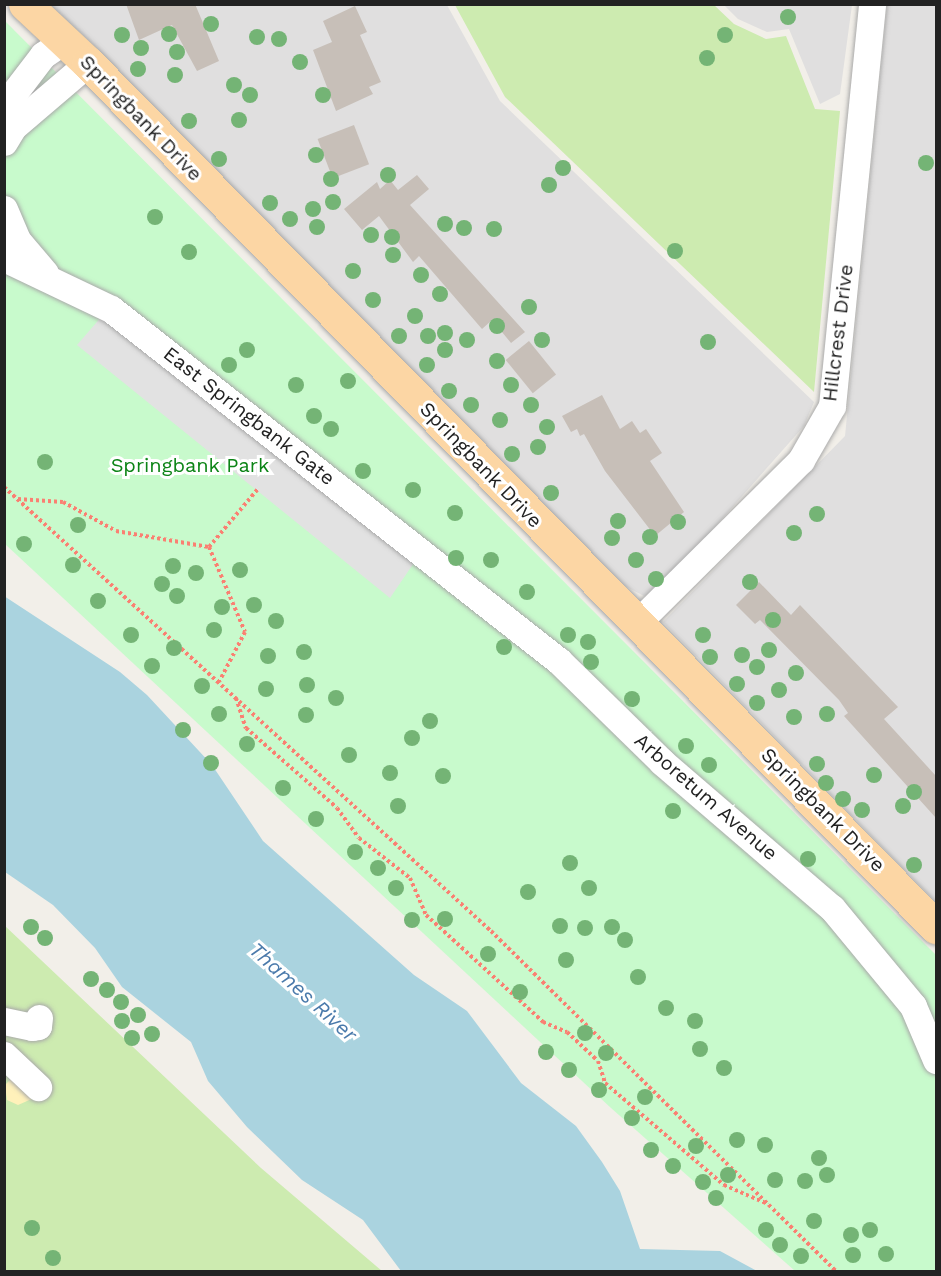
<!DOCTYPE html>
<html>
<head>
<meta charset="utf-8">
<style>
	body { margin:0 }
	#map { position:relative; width:941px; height:1276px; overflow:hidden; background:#f2efe9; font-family:"Work Sans",sans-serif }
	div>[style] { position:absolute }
	.residential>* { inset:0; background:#e0dfdf }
	.grass>* { inset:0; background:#cdebb0 }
	.sand>* { inset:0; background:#fff1ba }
	.park>* { inset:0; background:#c8facc }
	.parking>* { inset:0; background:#e2e2e2 }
	.water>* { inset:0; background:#aad3df }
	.building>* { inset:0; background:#c7bfb8; transform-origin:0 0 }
	.path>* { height:4px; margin-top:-2px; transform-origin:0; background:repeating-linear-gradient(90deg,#fa8072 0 3px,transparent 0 6px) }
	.roads { filter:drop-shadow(0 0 2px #a9a9a9) drop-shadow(0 0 2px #a9a9a9) }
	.minor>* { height:27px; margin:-13.5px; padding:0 13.5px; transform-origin:13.5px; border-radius:13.5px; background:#fff }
	.major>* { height:33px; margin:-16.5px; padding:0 16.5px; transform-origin:16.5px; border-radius:16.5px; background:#fcd6a4 }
	.trees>* { width:16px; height:16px; margin:-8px; border-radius:50%; background:#74b475 }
	span { translate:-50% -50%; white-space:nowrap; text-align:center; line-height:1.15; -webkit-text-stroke:6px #fff; paint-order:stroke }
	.street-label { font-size:20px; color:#222 }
	.park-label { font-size:20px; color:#0c8416 }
	.water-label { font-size:21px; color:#4a7aab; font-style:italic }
	.frame { position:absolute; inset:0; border:6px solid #222; pointer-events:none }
</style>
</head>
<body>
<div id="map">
	<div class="residential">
		<div style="clip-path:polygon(38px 5px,447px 5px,500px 101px,814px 402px,804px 426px,662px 587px,644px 596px,621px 584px)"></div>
		<div style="clip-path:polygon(724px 5px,852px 5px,840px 94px,820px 104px,789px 29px,767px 32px,738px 19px)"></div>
		<div style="clip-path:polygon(887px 5px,936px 5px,936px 902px,663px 622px,845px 436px)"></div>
	</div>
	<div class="grass">
		<div style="clip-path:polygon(455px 5px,714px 5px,734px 24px,766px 39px,786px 36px,815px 109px,840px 111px,814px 392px,505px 97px)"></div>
		<div style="clip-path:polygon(4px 925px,261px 1168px,382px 1271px,5px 1271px)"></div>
	</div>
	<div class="sand">
		<div style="clip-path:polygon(12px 1078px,34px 1098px,18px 1105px,7px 1100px,5px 1085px)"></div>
	</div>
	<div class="park">
		<div style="clip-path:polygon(4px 20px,936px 955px,936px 1271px,795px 1271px,611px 1108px,5px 544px)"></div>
	</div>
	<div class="parking">
		<div style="clip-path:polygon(109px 308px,422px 551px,390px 598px,77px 345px)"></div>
	</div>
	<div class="water">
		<div style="clip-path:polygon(4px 596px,120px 672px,147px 695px,212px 765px,263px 841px,414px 975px,467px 1011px,521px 1083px,576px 1126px,602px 1162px,620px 1191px,640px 1249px,720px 1251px,757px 1271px,401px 1271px,363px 1220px,302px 1180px,247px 1127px,208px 1081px,191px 1042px,122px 987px,95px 948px,53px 905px,5px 872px)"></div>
	</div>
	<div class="building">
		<div style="clip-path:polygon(126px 4px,195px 4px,219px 61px,197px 71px,172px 25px,139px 40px)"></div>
		<div style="clip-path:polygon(355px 6px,367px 32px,360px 35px,381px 82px,369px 87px,373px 94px,336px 111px,313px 50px,332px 42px,323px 21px)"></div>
		<div style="left:354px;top:125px;width:42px;height:39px;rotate:69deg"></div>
		<div style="clip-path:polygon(417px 175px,429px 189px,410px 205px,525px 332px,511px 343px,492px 320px,482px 329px,419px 256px,413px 262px,379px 216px,362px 230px,344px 209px,377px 182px,380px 189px,390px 180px,398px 190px)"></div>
		<div style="left:529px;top:341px;width:43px;height:30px;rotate:51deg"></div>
		<div style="clip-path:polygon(602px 395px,620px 429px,632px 421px,640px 433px,646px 429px,662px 453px,650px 461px,684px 512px,655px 536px,605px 471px,584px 434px,580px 436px,577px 429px,571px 432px,562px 416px)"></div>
		<div style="clip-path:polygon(759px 582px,791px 615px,800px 605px,898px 707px,884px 719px,936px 776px,936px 818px,844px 716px,848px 713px,839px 700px,760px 620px,755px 624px,736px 605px)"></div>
	</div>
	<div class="path">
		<div style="left:4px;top:487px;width:659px;rotate:42.36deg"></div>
		<div style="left:491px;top:931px;width:486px;rotate:44.6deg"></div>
		<div style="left:18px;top:499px;width:45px;rotate:3.8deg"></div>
		<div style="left:63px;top:502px;width:60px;rotate:28.7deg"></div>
		<div style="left:116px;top:531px;width:94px;rotate:9.8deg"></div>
		<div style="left:209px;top:547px;width:92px;rotate:67deg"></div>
		<div style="left:245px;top:632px;width:56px;rotate:117.5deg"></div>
		<div style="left:209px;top:547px;width:75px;rotate:-49.9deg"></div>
		<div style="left:236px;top:698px;width:32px;rotate:72deg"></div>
		<div style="left:246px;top:728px;width:121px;rotate:41.3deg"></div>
		<div style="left:337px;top:808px;width:37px;rotate:54deg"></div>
		<div style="left:359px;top:838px;width:65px;rotate:38.1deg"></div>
		<div style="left:410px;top:878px;width:40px;rotate:66.6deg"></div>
		<div style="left:426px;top:915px;width:159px;rotate:42.4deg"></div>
		<div style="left:543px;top:1022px;width:26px;rotate:23deg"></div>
		<div style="left:567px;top:1032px;width:42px;rotate:43.1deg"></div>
		<div style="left:598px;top:1061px;width:23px;rotate:72deg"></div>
		<div style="left:605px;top:1083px;width:157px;rotate:40.6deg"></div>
		<div style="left:724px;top:1185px;width:48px;rotate:23.4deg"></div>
	</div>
	<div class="roads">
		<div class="minor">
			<div style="left:4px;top:106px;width:64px;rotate:-52.6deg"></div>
			<div style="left:43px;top:55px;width:27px;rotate:-34deg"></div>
			<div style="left:4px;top:142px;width:17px;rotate:-59deg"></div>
			<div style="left:13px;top:127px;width:99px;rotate:-40.5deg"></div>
			<div style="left:4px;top:209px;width:34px;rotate:67deg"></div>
			<div style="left:17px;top:240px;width:43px;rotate:49.7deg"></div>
			<div style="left:4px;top:258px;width:119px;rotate:25.5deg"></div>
			<div style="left:111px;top:309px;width:570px;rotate:38.16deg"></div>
			<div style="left:559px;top:661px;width:144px;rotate:44.4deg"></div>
			<div style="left:662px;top:762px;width:224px;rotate:40.7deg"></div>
			<div style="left:832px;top:908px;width:127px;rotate:50.4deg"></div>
			<div style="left:913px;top:1006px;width:59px;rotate:66.9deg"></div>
			<div style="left:637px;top:623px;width:231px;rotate:-44.8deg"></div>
			<div style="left:801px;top:460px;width:62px;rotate:-60.1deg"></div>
			<div style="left:832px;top:406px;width:404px;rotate:-84.3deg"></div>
			<div style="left:4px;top:1021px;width:29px;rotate:12deg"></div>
			<div style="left:32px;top:1027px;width:6px;rotate:-9deg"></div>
			<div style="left:38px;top:1026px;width:8px;rotate:-83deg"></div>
			<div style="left:4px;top:1055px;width:47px;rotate:43.3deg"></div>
		</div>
		<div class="major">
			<div style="left:25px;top:4px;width:86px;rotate:43.1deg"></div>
			<div style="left:88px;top:63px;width:1211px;rotate:45.54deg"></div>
		</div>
	</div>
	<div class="trees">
		<div style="left:788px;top:17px"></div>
		<div style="left:211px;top:24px"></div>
		<div style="left:169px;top:34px"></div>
		<div style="left:122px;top:35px"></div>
		<div style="left:725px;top:35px"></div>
		<div style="left:257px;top:37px"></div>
		<div style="left:279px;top:39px"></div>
		<div style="left:141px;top:48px"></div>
		<div style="left:177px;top:52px"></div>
		<div style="left:707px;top:58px"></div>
		<div style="left:300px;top:62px"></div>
		<div style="left:138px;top:69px"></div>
		<div style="left:175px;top:75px"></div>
		<div style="left:234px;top:85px"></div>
		<div style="left:250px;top:95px"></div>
		<div style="left:323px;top:95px"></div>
		<div style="left:239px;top:120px"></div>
		<div style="left:189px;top:121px"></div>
		<div style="left:316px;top:155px"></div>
		<div style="left:219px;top:159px"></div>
		<div style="left:926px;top:163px"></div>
		<div style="left:563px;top:168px"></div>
		<div style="left:388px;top:175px"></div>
		<div style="left:331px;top:179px"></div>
		<div style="left:549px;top:185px"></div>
		<div style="left:333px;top:202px"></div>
		<div style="left:270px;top:203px"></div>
		<div style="left:313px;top:209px"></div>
		<div style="left:155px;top:217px"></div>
		<div style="left:290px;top:219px"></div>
		<div style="left:445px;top:224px"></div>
		<div style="left:317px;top:227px"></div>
		<div style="left:464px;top:228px"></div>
		<div style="left:494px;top:229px"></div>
		<div style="left:371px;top:235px"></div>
		<div style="left:392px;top:237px"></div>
		<div style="left:675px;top:251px"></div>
		<div style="left:189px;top:252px"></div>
		<div style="left:393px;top:255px"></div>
		<div style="left:353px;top:271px"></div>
		<div style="left:421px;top:275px"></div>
		<div style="left:440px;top:294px"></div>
		<div style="left:373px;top:300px"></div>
		<div style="left:529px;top:307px"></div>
		<div style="left:415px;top:316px"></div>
		<div style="left:497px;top:326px"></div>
		<div style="left:445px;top:333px"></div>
		<div style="left:399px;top:336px"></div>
		<div style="left:428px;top:336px"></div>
		<div style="left:467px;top:340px"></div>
		<div style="left:542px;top:340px"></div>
		<div style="left:708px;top:342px"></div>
		<div style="left:247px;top:350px"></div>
		<div style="left:445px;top:350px"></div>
		<div style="left:497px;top:361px"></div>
		<div style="left:229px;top:365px"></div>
		<div style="left:427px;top:365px"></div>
		<div style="left:348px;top:381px"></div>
		<div style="left:296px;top:385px"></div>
		<div style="left:511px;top:385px"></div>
		<div style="left:449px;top:391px"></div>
		<div style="left:471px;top:405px"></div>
		<div style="left:531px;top:405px"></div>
		<div style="left:314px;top:416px"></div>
		<div style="left:500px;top:420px"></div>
		<div style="left:547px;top:427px"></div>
		<div style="left:331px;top:429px"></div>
		<div style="left:538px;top:447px"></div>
		<div style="left:512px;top:454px"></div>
		<div style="left:45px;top:462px"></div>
		<div style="left:363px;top:471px"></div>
		<div style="left:413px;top:490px"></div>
		<div style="left:551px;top:493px"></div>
		<div style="left:455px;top:513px"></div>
		<div style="left:817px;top:514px"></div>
		<div style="left:618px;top:521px"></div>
		<div style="left:678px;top:522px"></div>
		<div style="left:78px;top:525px"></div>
		<div style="left:794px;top:533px"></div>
		<div style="left:650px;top:537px"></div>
		<div style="left:612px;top:538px"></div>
		<div style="left:24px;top:544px"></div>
		<div style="left:456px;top:558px"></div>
		<div style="left:491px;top:560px"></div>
		<div style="left:636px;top:560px"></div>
		<div style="left:73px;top:565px"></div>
		<div style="left:173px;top:566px"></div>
		<div style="left:240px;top:570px"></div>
		<div style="left:196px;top:573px"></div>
		<div style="left:656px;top:579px"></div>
		<div style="left:750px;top:582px"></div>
		<div style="left:162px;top:584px"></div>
		<div style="left:527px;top:592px"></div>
		<div style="left:177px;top:596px"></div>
		<div style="left:98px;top:601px"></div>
		<div style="left:254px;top:605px"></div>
		<div style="left:222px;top:607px"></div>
		<div style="left:773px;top:620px"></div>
		<div style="left:276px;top:621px"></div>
		<div style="left:214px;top:630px"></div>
		<div style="left:131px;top:635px"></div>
		<div style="left:568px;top:635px"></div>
		<div style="left:703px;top:635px"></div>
		<div style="left:588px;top:642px"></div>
		<div style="left:504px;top:647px"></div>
		<div style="left:174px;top:648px"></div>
		<div style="left:769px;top:650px"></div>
		<div style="left:304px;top:652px"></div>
		<div style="left:742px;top:655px"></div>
		<div style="left:268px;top:656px"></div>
		<div style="left:710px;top:657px"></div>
		<div style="left:591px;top:662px"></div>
		<div style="left:152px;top:666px"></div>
		<div style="left:757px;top:667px"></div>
		<div style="left:796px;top:673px"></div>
		<div style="left:737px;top:684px"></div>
		<div style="left:307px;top:685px"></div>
		<div style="left:202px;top:686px"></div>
		<div style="left:266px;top:689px"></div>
		<div style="left:779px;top:690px"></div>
		<div style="left:336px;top:698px"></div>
		<div style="left:632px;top:699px"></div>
		<div style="left:757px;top:703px"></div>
		<div style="left:219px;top:714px"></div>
		<div style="left:827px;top:714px"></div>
		<div style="left:306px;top:715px"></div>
		<div style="left:794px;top:717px"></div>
		<div style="left:430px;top:721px"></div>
		<div style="left:183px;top:730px"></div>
		<div style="left:412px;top:738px"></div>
		<div style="left:247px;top:744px"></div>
		<div style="left:686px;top:746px"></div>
		<div style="left:349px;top:755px"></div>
		<div style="left:211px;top:763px"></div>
		<div style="left:817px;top:764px"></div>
		<div style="left:709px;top:765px"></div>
		<div style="left:390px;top:773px"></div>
		<div style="left:874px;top:775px"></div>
		<div style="left:443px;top:776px"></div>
		<div style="left:826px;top:783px"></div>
		<div style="left:283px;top:788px"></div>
		<div style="left:914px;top:792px"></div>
		<div style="left:843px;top:799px"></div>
		<div style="left:398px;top:806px"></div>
		<div style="left:903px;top:806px"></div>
		<div style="left:862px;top:810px"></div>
		<div style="left:673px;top:811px"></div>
		<div style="left:316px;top:819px"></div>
		<div style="left:355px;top:852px"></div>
		<div style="left:808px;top:859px"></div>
		<div style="left:570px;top:863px"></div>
		<div style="left:914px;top:865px"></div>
		<div style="left:378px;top:868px"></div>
		<div style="left:396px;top:888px"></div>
		<div style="left:589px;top:888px"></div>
		<div style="left:528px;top:892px"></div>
		<div style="left:445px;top:919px"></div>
		<div style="left:412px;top:920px"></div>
		<div style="left:560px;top:926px"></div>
		<div style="left:31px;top:927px"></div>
		<div style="left:612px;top:927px"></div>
		<div style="left:585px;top:928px"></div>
		<div style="left:45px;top:938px"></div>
		<div style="left:625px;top:940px"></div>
		<div style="left:488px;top:954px"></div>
		<div style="left:566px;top:960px"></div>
		<div style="left:638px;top:977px"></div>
		<div style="left:91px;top:979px"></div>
		<div style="left:107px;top:990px"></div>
		<div style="left:520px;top:992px"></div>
		<div style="left:121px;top:1002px"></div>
		<div style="left:666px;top:1008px"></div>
		<div style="left:138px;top:1015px"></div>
		<div style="left:122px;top:1021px"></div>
		<div style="left:695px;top:1021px"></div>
		<div style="left:585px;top:1033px"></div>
		<div style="left:152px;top:1034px"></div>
		<div style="left:132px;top:1038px"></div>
		<div style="left:700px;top:1049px"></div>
		<div style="left:546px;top:1052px"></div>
		<div style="left:606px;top:1053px"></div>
		<div style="left:724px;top:1068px"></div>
		<div style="left:569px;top:1070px"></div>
		<div style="left:599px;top:1090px"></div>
		<div style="left:645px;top:1097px"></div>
		<div style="left:632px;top:1118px"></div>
		<div style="left:737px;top:1140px"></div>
		<div style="left:765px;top:1145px"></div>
		<div style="left:696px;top:1146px"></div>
		<div style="left:651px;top:1150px"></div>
		<div style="left:819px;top:1158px"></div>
		<div style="left:673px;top:1166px"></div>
		<div style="left:728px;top:1175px"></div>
		<div style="left:827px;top:1175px"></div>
		<div style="left:775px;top:1180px"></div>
		<div style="left:805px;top:1181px"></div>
		<div style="left:703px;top:1182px"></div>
		<div style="left:716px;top:1198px"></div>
		<div style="left:814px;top:1221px"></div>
		<div style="left:32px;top:1228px"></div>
		<div style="left:766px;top:1230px"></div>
		<div style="left:870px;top:1230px"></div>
		<div style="left:851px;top:1235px"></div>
		<div style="left:780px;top:1245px"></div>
		<div style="left:886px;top:1254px"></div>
		<div style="left:853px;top:1255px"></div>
		<div style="left:801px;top:1256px"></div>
		<div style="left:53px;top:1258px"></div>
	</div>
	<div class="street-label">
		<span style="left:141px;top:118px;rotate:46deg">Springbank Drive</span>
		<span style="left:838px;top:333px;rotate:-83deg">Hillcrest Drive</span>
		<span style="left:249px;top:416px;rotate:38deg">East Springbank Gate</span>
		<span style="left:481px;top:465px;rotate:46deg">Springbank Drive</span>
		<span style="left:706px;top:797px;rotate:41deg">Arboretum Avenue</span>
		<span style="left:823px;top:810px;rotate:45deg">Springbank Drive</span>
	</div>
	<div class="park-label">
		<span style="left:190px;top:465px">Springbank Park</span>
	</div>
	<div class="water-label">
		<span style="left:303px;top:992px;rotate:42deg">Thames River</span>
	</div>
	<div class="frame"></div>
</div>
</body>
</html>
